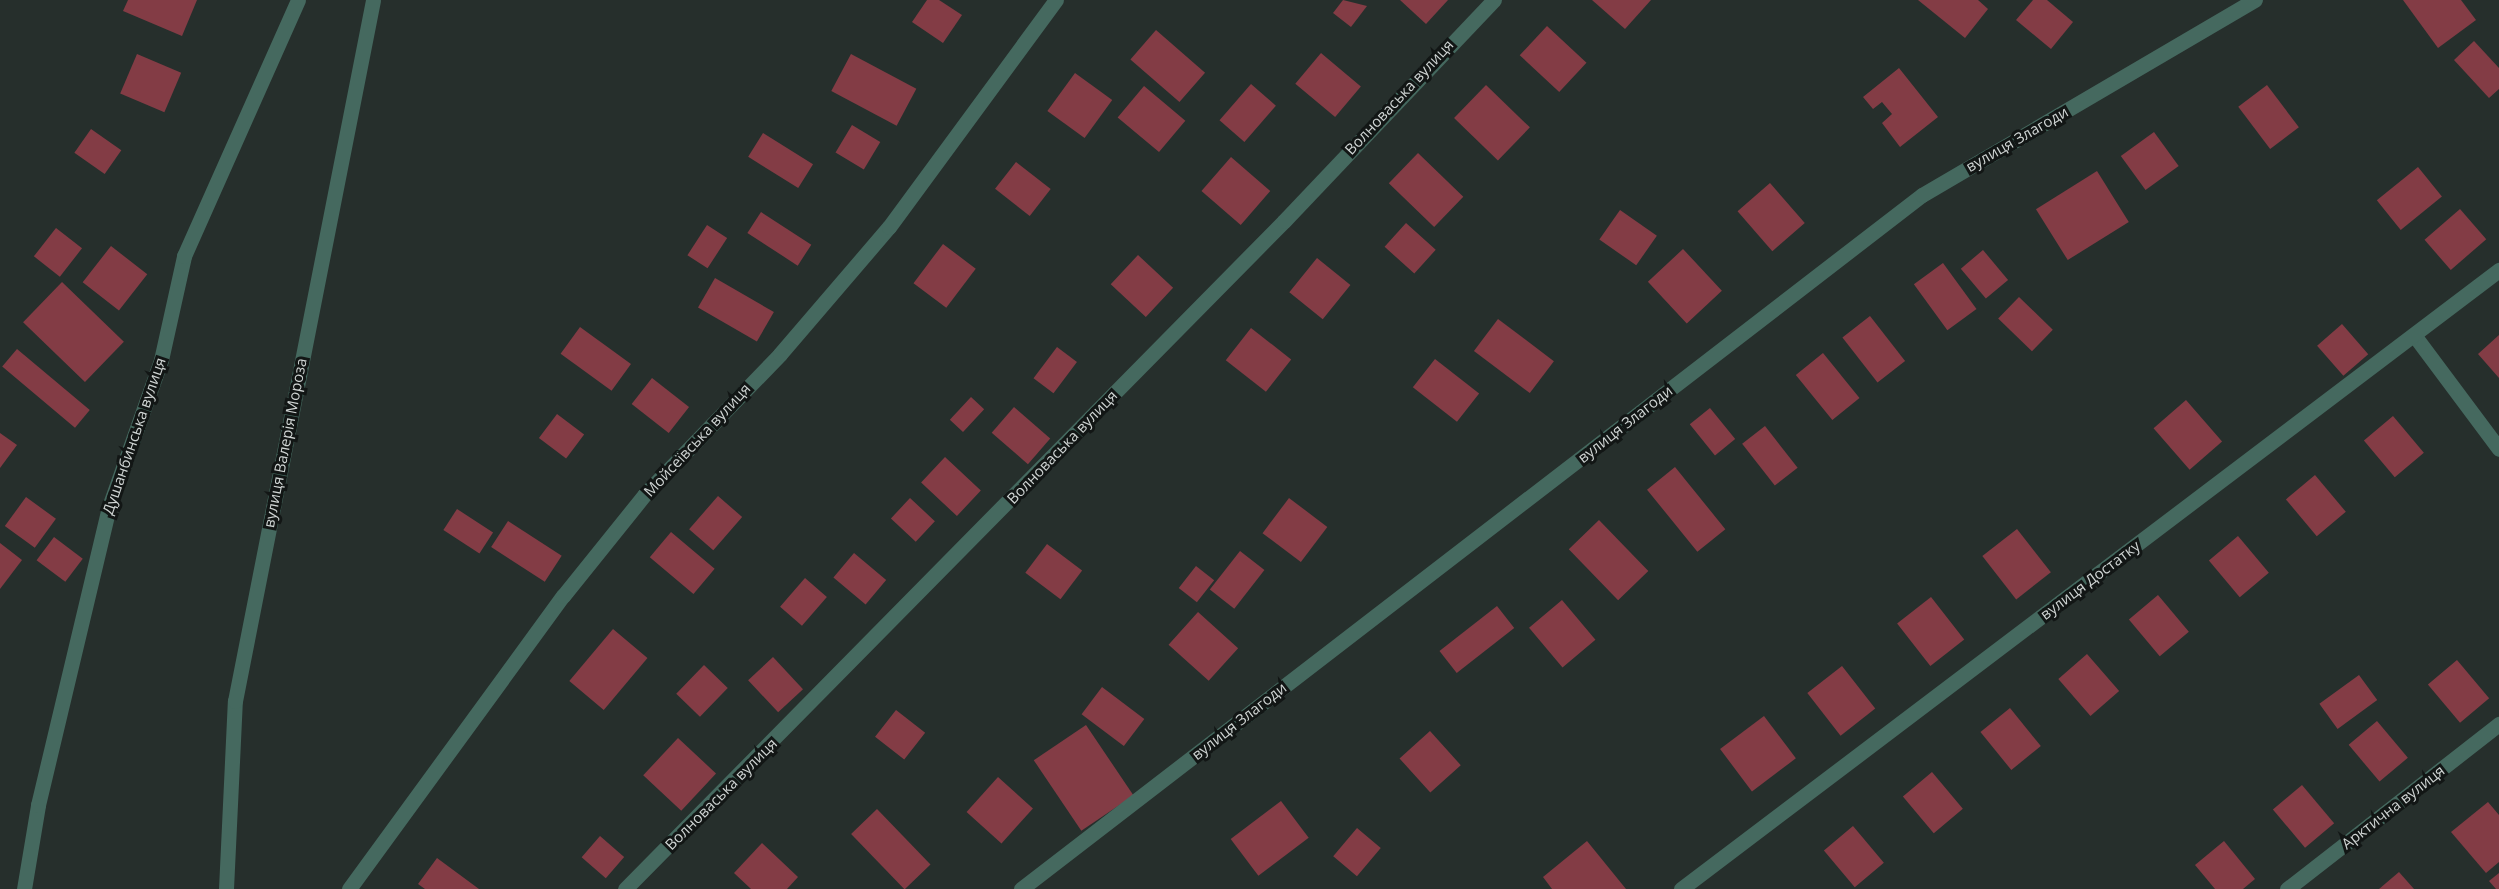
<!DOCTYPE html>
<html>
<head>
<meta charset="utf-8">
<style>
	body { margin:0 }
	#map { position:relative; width:2499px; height:889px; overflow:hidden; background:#262f2c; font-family:"Open Sans",sans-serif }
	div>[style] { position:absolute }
	.building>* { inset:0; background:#833c45; transform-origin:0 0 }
	.street>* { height:15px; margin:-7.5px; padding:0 7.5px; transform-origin:7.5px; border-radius:7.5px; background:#45695f }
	span { translate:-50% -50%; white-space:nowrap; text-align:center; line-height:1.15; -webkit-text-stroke:6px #121615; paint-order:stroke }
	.street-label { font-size:15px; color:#cfd4d3 }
</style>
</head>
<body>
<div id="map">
	<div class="building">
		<div style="clip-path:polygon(128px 0,197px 0,182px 36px,123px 11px)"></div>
		<div style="clip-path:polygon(927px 0,939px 0,962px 15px,943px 43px,912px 22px)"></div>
		<div style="clip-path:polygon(1343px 0,1367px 6px,1351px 27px,1333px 13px)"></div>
		<div style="clip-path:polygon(1400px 0,1448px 0,1426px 24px)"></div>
		<div style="clip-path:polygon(1592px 0,1651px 0,1625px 29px)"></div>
		<div style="clip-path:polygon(1918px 0,1978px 0,1988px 9px,1965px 38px)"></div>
		<div style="clip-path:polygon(2033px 0,2047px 0,2073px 22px,2051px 49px,2016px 20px)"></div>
		<div style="clip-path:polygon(2403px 0,2461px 0,2476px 20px,2438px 48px)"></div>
		<div style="left:1547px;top:26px;width:54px;height:40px;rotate:43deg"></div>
		<div style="left:1156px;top:30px;width:65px;height:39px;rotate:41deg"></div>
		<div style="clip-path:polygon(2474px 41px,2499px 68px,2499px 89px,2489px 98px,2454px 60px)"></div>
		<div style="left:1321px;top:53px;width:52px;height:40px;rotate:40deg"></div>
		<div style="left:137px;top:54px;width:48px;height:43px;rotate:23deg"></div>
		<div style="left:851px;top:54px;width:74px;height:42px;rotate:28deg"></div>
		<div style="clip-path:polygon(1899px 68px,1938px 117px,1900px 147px,1882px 123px,1892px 114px,1882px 102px,1873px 109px,1863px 97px)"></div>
		<div style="left:1075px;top:73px;width:46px;height:47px;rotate:36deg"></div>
		<div style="left:1251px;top:84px;width:33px;height:48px;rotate:41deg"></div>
		<div style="left:1486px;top:85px;width:61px;height:46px;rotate:44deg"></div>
		<div style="left:2267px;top:85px;width:53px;height:36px;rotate:53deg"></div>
		<div style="left:1144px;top:86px;width:54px;height:41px;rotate:40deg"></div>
		<div style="left:852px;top:125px;width:33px;height:32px;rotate:31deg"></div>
		<div style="left:91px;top:129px;width:37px;height:29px;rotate:35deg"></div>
		<div style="left:2154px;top:132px;width:42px;height:41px;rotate:54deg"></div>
		<div style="left:763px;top:133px;width:59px;height:28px;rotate:32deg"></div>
		<div style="left:1418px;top:153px;width:63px;height:42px;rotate:44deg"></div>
		<div style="left:1231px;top:157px;width:52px;height:45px;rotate:41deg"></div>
		<div style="left:1016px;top:162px;width:44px;height:34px;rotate:38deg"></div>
		<div style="left:2418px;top:167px;width:38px;height:53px;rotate:51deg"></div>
		<div style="left:2097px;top:171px;width:60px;height:72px;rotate:58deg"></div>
		<div style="left:1770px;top:183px;width:53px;height:43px;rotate:49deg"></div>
		<div style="left:2460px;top:209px;width:40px;height:47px;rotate:49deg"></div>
		<div style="left:1620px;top:210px;width:45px;height:36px;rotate:35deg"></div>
		<div style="left:761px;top:212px;width:60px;height:25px;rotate:33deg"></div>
		<div style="left:1406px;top:223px;width:40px;height:32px;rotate:42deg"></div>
		<div style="left:707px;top:225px;width:24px;height:36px;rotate:33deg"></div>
		<div style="left:56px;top:228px;width:33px;height:36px;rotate:38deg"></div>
		<div style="left:943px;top:244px;width:41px;height:49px;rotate:37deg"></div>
		<div style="left:111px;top:246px;width:46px;height:46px;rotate:38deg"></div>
		<div style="left:1683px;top:249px;width:57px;height:48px;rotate:47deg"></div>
		<div style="left:1983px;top:250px;width:39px;height:29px;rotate:50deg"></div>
		<div style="left:1138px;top:255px;width:48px;height:40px;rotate:43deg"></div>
		<div style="left:1317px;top:258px;width:43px;height:44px;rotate:39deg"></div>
		<div style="left:1943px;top:263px;width:57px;height:36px;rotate:54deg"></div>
		<div style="left:715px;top:278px;width:68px;height:34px;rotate:30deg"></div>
		<div style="left:62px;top:282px;width:86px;height:56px;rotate:44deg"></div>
		<div style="left:2019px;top:297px;width:47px;height:30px;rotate:44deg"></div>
		<div style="left:1870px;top:316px;width:57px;height:35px;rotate:52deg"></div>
		<div style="left:1498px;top:319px;width:70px;height:40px;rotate:37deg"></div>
		<div style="left:2342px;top:324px;width:40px;height:33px;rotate:49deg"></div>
		<div style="left:580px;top:327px;width:63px;height:33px;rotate:36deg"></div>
		<div style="left:1251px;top:328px;width:51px;height:41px;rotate:38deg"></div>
		<div style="clip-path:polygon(2499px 335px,2499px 378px,2478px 354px)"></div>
		<div style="left:1057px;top:347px;width:25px;height:39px;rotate:37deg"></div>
		<div style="left:17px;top:349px;width:95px;height:23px;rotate:40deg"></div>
		<div style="left:1823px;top:353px;width:58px;height:35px;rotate:51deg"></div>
		<div style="left:1435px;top:359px;width:56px;height:36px;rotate:38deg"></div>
		<div style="left:652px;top:378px;width:47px;height:33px;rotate:38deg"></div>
		<div style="left:971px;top:397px;width:18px;height:31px;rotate:43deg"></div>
		<div style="left:2186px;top:400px;width:55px;height:43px;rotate:49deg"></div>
		<div style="left:1014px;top:407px;width:48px;height:34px;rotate:41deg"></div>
		<div style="left:1710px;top:408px;width:40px;height:26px;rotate:51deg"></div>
		<div style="left:557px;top:414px;width:34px;height:30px;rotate:37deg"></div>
		<div style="left:2393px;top:416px;width:48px;height:38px;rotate:50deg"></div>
		<div style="left:1765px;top:426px;width:53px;height:29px;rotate:52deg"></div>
		<div style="clip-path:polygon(0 433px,17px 445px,0 468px)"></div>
		<div style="left:945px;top:457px;width:49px;height:35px;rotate:43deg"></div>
		<div style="left:1675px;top:467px;width:80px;height:36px;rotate:51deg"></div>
		<div style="left:2315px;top:475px;width:48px;height:38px;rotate:50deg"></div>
		<div style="left:718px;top:496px;width:32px;height:44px;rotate:41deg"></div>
		<div style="left:26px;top:497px;width:37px;height:36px;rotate:36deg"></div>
		<div style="left:910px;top:498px;width:34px;height:28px;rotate:43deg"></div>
		<div style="left:1289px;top:498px;width:48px;height:44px;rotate:37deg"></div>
		<div style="left:457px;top:509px;width:43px;height:25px;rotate:33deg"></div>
		<div style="left:1599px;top:520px;width:71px;height:42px;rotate:46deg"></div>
		<div style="left:508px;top:521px;width:64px;height:31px;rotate:33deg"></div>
		<div style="left:2017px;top:529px;width:55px;height:44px;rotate:52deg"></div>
		<div style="left:671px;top:532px;width:57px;height:33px;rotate:40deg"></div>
		<div style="left:2238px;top:536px;width:48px;height:38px;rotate:50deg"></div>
		<div style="left:54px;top:537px;width:36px;height:29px;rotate:37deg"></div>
		<div style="clip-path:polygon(0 543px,22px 560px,0 589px)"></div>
		<div style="left:1047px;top:544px;width:44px;height:36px;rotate:37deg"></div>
		<div style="left:1240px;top:551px;width:31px;height:49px;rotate:38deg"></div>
		<div style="left:854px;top:553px;width:42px;height:32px;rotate:40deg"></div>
		<div style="left:1196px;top:566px;width:23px;height:28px;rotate:38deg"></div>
		<div style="left:805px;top:578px;width:29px;height:38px;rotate:41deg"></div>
		<div style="left:2158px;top:595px;width:48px;height:38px;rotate:50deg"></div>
		<div style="left:1931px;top:597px;width:54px;height:43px;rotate:52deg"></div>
		<div style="left:1562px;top:600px;width:52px;height:43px;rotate:50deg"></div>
		<div style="left:1497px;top:606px;width:28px;height:73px;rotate:52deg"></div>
		<div style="left:1198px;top:612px;width:54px;height:44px;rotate:42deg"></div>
		<div style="left:613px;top:629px;width:45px;height:68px;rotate:40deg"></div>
		<div style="left:2087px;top:654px;width:49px;height:38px;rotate:49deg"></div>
		<div style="left:773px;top:657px;width:44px;height:34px;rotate:47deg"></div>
		<div style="left:2457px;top:660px;width:50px;height:38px;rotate:50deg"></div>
		<div style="left:704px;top:665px;width:33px;height:40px;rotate:44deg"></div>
		<div style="left:1842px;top:666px;width:54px;height:44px;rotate:52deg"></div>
		<div style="left:2359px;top:675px;width:31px;height:49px;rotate:54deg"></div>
		<div style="left:1102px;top:687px;width:53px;height:34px;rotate:37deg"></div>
		<div style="left:2010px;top:708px;width:49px;height:38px;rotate:51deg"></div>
		<div style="left:896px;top:710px;width:37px;height:34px;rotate:38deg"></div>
		<div style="left:1764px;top:716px;width:53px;height:55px;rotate:53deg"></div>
		<div style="left:2377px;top:721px;width:48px;height:37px;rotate:50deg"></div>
		<div style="left:1086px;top:725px;width:85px;height:63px;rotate:56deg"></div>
		<div style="left:1430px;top:731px;width:46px;height:41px;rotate:48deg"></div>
		<div style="left:678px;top:738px;width:52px;height:51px;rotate:43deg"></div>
		<div style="left:1932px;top:772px;width:48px;height:38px;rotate:50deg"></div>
		<div style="left:998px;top:777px;width:47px;height:47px;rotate:42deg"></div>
		<div style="left:2302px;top:785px;width:50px;height:38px;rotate:50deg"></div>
		<div style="left:1281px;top:801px;width:46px;height:63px;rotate:53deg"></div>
		<div style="clip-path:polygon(2488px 802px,2499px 815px,2499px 862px,2486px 873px,2451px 832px)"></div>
		<div style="left:877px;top:809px;width:77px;height:36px;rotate:46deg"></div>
		<div style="left:1853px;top:826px;width:48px;height:38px;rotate:50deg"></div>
		<div style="left:1357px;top:828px;width:31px;height:37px;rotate:40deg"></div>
		<div style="left:600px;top:836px;width:32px;height:28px;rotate:41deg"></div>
		<div style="clip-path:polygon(1587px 841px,1626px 889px,1552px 889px,1543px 877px)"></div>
		<div style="clip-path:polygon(2224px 841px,2255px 879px,2243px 889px,2215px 889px,2195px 865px)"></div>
		<div style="clip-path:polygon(762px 843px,798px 877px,787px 889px,751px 889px,734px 873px)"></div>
		<div style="clip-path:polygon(437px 858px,479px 889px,425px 889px,418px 884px)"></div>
		<div style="clip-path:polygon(2399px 872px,2414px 889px,2379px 889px)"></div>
		<div style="clip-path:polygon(2499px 873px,2499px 889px,2496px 889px,2489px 881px)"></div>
	</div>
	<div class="street">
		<div style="left:2414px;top:335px;width:142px;rotate:53.3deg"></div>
		<div style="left:24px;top:889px;width:85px;rotate:-80.5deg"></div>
		<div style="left:38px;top:805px;width:306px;rotate:-76.6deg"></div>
		<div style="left:109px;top:507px;width:156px;rotate:-70.5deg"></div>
		<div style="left:161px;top:360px;width:107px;rotate:-77.5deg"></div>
		<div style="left:184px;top:256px;width:280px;rotate:-66deg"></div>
		<div style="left:226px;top:889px;width:188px;rotate:-87.3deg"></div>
		<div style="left:235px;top:701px;width:714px;rotate:-78.86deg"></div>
		<div style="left:349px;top:889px;width:363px;rotate:-53.9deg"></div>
		<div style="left:563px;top:596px;width:131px;rotate:-51.2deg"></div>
		<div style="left:645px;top:494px;width:194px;rotate:-46deg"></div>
		<div style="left:780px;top:354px;width:167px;rotate:-49.4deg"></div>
		<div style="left:889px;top:227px;width:282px;rotate:-53.7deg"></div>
		<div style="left:625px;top:889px;width:938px;rotate:-45.39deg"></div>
		<div style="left:1284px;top:221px;width:305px;rotate:-46.5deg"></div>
		<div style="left:1021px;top:889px;width:1137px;rotate:-37.61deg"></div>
		<div style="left:1922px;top:195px;width:386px;rotate:-30.4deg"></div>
		<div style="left:1681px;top:889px;width:1026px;rotate:-37.12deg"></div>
		<div style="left:2287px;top:889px;width:269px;rotate:-37.9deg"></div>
	</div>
	<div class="street-label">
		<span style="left:1399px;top:97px;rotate:-47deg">Волноваська вулиця</span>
		<span style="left:2017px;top:139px;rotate:-30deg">вулиця Злагоди</span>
		<span style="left:1625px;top:424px;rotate:-38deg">вулиця Злагоди</span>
		<span style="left:134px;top:436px;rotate:-71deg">Душанбинська вулиця</span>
		<span style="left:697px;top:440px;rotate:-47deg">Мойсеївська вулиця</span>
		<span style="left:285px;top:443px;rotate:-79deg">вулиця Валерія Мороза</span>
		<span style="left:1062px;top:447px;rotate:-46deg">Волноваська вулиця</span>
		<span style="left:2090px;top:580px;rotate:-37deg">вулиця Достатку</span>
		<span style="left:1239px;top:721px;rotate:-38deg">вулиця Злагоди</span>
		<span style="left:721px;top:794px;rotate:-45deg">Волноваська вулиця</span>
		<span style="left:2393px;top:807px;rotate:-38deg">Арктична вулиця</span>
	</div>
</div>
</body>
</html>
